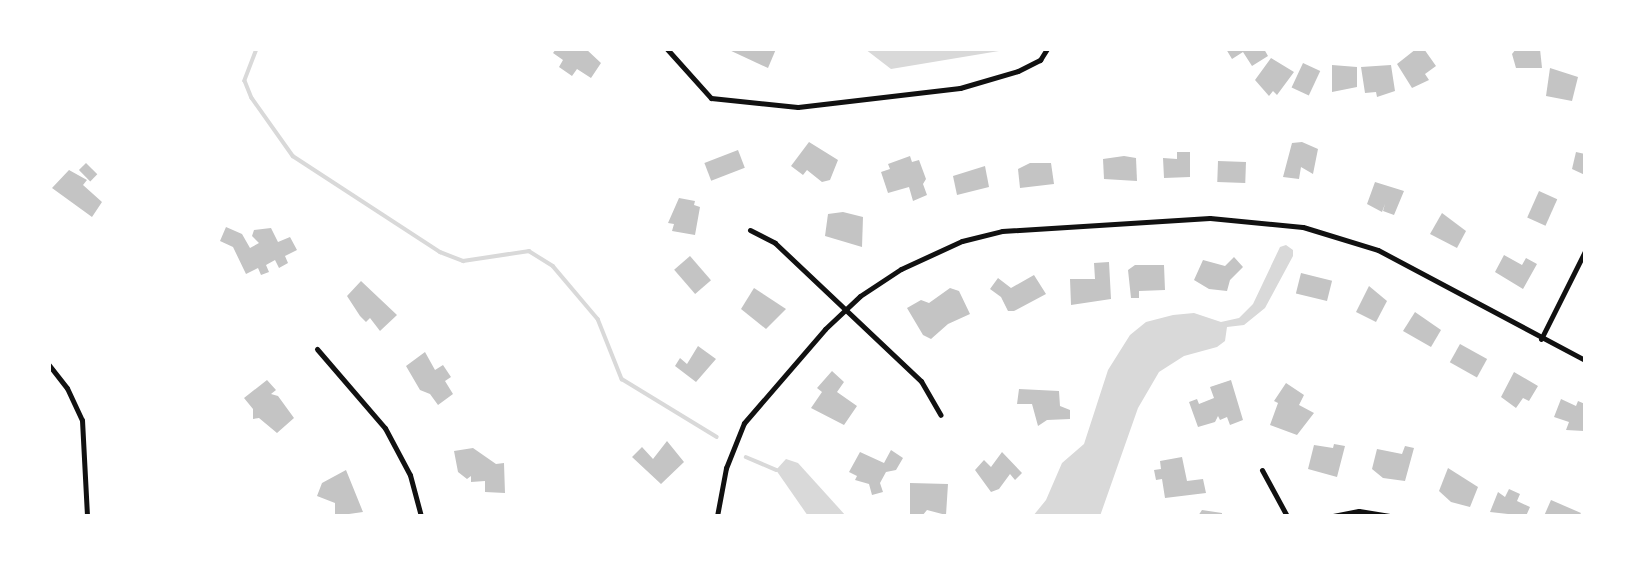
<!DOCTYPE html>
<html>
<head>
<meta charset="utf-8">
<style>
	body { margin:0 }
	#map { position:relative; width:1634px; height:565px; overflow:hidden; background:#fff; font-family:"Titillium Web",sans-serif }
	div>[style] { position:absolute }
	.water>* { inset:0; background:#d9d9d9 }
	.stream>* { height:3.5px; margin:-1.75px; padding:0 1.75px; transform-origin:1.75px; border-radius:1.75px; background:#d9d9d9 }
	.building>* { inset:0; background:#c4c4c4; transform-origin:0 0 }
	.minor>* { height:5px; margin:-2.5px; padding:0 2.5px; transform-origin:2.5px; border-radius:2.5px; background:#111 }
	span { translate:-50% -50%; white-space:nowrap; text-align:center; line-height:1.15; -webkit-text-stroke:6px #fff; paint-order:stroke }
	.frame { position:absolute; inset:0; border:51px solid #fff; pointer-events:none }
</style>
</head>
<body>
<div id="map">
	<div class="water">
		<div style="clip-path:polygon(865px 49px,1011px 49px,891px 69px)"></div>
		<div style="clip-path:polygon(1286px 245px,1293px 250px,1293px 256px,1265px 308px,1244px 325px,1227px 327px,1225px 341px,1217px 347px,1184px 356px,1159px 372px,1138px 408px,1100px 516px,1033px 516px,1046px 500px,1062px 463px,1084px 444px,1108px 370px,1130px 335px,1146px 322px,1173px 315px,1194px 313px,1221px 322px,1239px 318px,1253px 304px,1280px 247px)"></div>
		<div style="clip-path:polygon(786px 459px,798px 463px,846px 516px,808px 516px,776px 470px)"></div>
	</div>
	<div class="stream">
		<div style="left:257px;top:49px;width:34px;rotate:111deg"></div>
		<div style="left:245px;top:81px;width:18px;rotate:68deg"></div>
		<div style="left:252px;top:98px;width:71px;rotate:54.7deg"></div>
		<div style="left:293px;top:156px;width:176px;rotate:33.1deg"></div>
		<div style="left:440px;top:252px;width:25px;rotate:21deg"></div>
		<div style="left:463px;top:261px;width:67px;rotate:-8.6deg"></div>
		<div style="left:529px;top:251px;width:28px;rotate:32deg"></div>
		<div style="left:553px;top:266px;width:70px;rotate:49.7deg"></div>
		<div style="left:598px;top:319px;width:65px;rotate:68.2deg"></div>
		<div style="left:622px;top:379px;width:111px;rotate:31.4deg"></div>
		<div style="left:746px;top:457px;width:33px;rotate:23deg"></div>
	</div>
	<div class="building">
		<div style="clip-path:polygon(556px 49px,586px 49px,601px 63px,591px 78px,577px 69px,572px 76px,559px 67px,563px 60px,553px 53px)"></div>
		<div style="clip-path:polygon(727px 49px,776px 49px,768px 68px)"></div>
		<div style="clip-path:polygon(1226px 49px,1264px 49px,1268px 56px,1252px 66px,1243px 52px,1232px 59px)"></div>
		<div style="clip-path:polygon(1416px 49px,1424px 49px,1436px 66px,1425px 74px,1429px 80px,1412px 88px,1397px 64px)"></div>
		<div style="clip-path:polygon(1516px 49px,1540px 49px,1542px 68px,1516px 68px,1512px 54px)"></div>
		<div style="clip-path:polygon(1271px 58px,1294px 72px,1277px 95px,1273px 91px,1269px 96px,1255px 80px)"></div>
		<div style="left:1303px;top:63px;width:19px;height:27px;rotate:25deg"></div>
		<div style="clip-path:polygon(1332px 65px,1357px 67px,1357px 87px,1332px 92px)"></div>
		<div style="clip-path:polygon(1391px 65px,1395px 91px,1377px 97px,1376px 92px,1365px 93px,1361px 67px)"></div>
		<div style="clip-path:polygon(1550px 68px,1578px 77px,1572px 101px,1546px 96px)"></div>
		<div style="clip-path:polygon(809px 142px,838px 160px,830px 180px,822px 182px,807px 170px,803px 175px,791px 166px)"></div>
		<div style="clip-path:polygon(1302px 142px,1318px 149px,1313px 174px,1301px 167px,1299px 179px,1283px 177px,1292px 143px)"></div>
		<div style="left:738px;top:150px;width:19px;height:36px;rotate:69deg"></div>
		<div style="clip-path:polygon(1177px 152px,1190px 152px,1190px 177px,1164px 178px,1163px 158px,1177px 159px)"></div>
		<div style="clip-path:polygon(1576px 152px,1585px 154px,1585px 175px,1572px 169px)"></div>
		<div style="clip-path:polygon(910px 156px,912px 162px,919px 160px,926px 179px,923px 184px,927px 195px,913px 201px,909px 187px,888px 193px,881px 172px,890px 169px,888px 164px)"></div>
		<div style="clip-path:polygon(1124px 156px,1136px 158px,1137px 181px,1104px 179px,1103px 159px)"></div>
		<div style="left:1218px;top:161px;width:28px;height:21px;rotate:2deg"></div>
		<div style="left:86px;top:163px;width:16px;height:10px;rotate:45deg"></div>
		<div style="clip-path:polygon(1030px 163px,1051px 163px,1054px 184px,1020px 188px,1018px 169px)"></div>
		<div style="clip-path:polygon(985px 166px,989px 187px,957px 195px,953px 176px)"></div>
		<div style="clip-path:polygon(69px 170px,87px 180px,83px 185px,102px 202px,92px 217px,52px 188px)"></div>
		<div style="clip-path:polygon(1375px 182px,1404px 191px,1394px 215px,1383px 211px,1385px 204px,1382px 212px,1367px 204px)"></div>
		<div style="left:1539px;top:191px;width:20px;height:29px;rotate:24deg"></div>
		<div style="clip-path:polygon(679px 198px,695px 201px,694px 205px,700px 207px,695px 235px,672px 231px,674px 224px,668px 223px)"></div>
		<div style="clip-path:polygon(843px 212px,863px 217px,862px 247px,825px 236px,828px 214px)"></div>
		<div style="clip-path:polygon(1442px 213px,1466px 231px,1457px 248px,1430px 234px)"></div>
		<div style="clip-path:polygon(226px 227px,242px 234px,250px 248px,259px 243px,252px 236px,254px 230px,271px 228px,278px 242px,290px 237px,297px 250px,285px 256px,288px 263px,279px 268px,275px 260px,266px 265px,269px 272px,261px 275px,258px 268px,246px 274px,233px 247px,220px 241px)"></div>
		<div style="clip-path:polygon(1504px 255px,1522px 265px,1526px 258px,1537px 264px,1523px 289px,1495px 272px)"></div>
		<div style="left:690px;top:256px;width:32px;height:21px;rotate:49deg"></div>
		<div style="clip-path:polygon(1234px 257px,1243px 267px,1230px 280px,1227px 291px,1209px 289px,1194px 280px,1203px 260px,1225px 266px)"></div>
		<div style="clip-path:polygon(1109px 262px,1111px 299px,1071px 305px,1070px 279px,1095px 279px,1094px 263px)"></div>
		<div style="clip-path:polygon(1135px 265px,1164px 265px,1165px 290px,1139px 291px,1139px 298px,1131px 298px,1128px 270px)"></div>
		<div style="left:1301px;top:273px;width:32px;height:21px;rotate:14deg"></div>
		<div style="clip-path:polygon(1034px 275px,1046px 294px,1014px 311px,1008px 311px,1001px 297px,990px 289px,998px 278px,1011px 288px)"></div>
		<div style="clip-path:polygon(361px 281px,397px 315px,380px 331px,370px 318px,366px 322px,360px 316px,347px 296px)"></div>
		<div style="clip-path:polygon(1369px 286px,1387px 301px,1376px 322px,1356px 312px)"></div>
		<div style="clip-path:polygon(754px 288px,786px 309px,766px 329px,741px 309px)"></div>
		<div style="clip-path:polygon(950px 288px,959px 291px,970px 314px,948px 324px,931px 339px,923px 335px,907px 308px,921px 300px,929px 303px)"></div>
		<div style="clip-path:polygon(1415px 312px,1441px 330px,1431px 347px,1403px 331px)"></div>
		<div style="left:1460px;top:344px;width:31px;height:21px;rotate:29deg"></div>
		<div style="clip-path:polygon(698px 346px,716px 359px,696px 382px,675px 366px,680px 358px,687px 364px)"></div>
		<div style="clip-path:polygon(425px 352px,435px 370px,443px 365px,451px 377px,445px 381px,453px 394px,438px 405px,430px 394px,420px 390px,406px 366px)"></div>
		<div style="clip-path:polygon(832px 371px,844px 382px,837px 392px,857px 406px,844px 425px,811px 408px,822px 392px,817px 388px)"></div>
		<div style="clip-path:polygon(1514px 372px,1538px 386px,1529px 401px,1523px 398px,1516px 408px,1501px 397px)"></div>
		<div style="clip-path:polygon(267px 380px,276px 390px,271px 394px,278px 396px,294px 418px,277px 433px,259px 418px,253px 419px,253px 409px,244px 398px)"></div>
		<div style="clip-path:polygon(1231px 380px,1243px 420px,1230px 425px,1227px 417px,1220px 420px,1218px 416px,1215px 422px,1198px 427px,1189px 402px,1197px 399px,1199px 404px,1214px 398px,1210px 387px)"></div>
		<div style="clip-path:polygon(1286px 383px,1304px 395px,1299px 405px,1314px 413px,1297px 435px,1270px 425px,1278px 403px,1274px 401px)"></div>
		<div style="clip-path:polygon(1019px 389px,1059px 391px,1060px 406px,1070px 410px,1070px 419px,1047px 420px,1038px 426px,1032px 404px,1017px 404px)"></div>
		<div style="clip-path:polygon(1561px 399px,1576px 406px,1578px 401px,1585px 404px,1584px 431px,1566px 430px,1569px 422px,1554px 417px)"></div>
		<div style="clip-path:polygon(667px 441px,684px 462px,661px 484px,632px 457px,642px 447px,653px 459px)"></div>
		<div style="clip-path:polygon(1334px 444px,1345px 446px,1337px 477px,1308px 469px,1314px 445px,1333px 448px)"></div>
		<div style="clip-path:polygon(1405px 446px,1414px 448px,1405px 481px,1383px 478px,1372px 469px,1377px 449px,1402px 454px)"></div>
		<div style="clip-path:polygon(473px 448px,496px 464px,504px 463px,505px 493px,485px 492px,485px 481px,471px 482px,471px 476px,467px 479px,458px 472px,454px 451px)"></div>
		<div style="clip-path:polygon(891px 450px,903px 458px,896px 470px,886px 472px,880px 483px,883px 492px,872px 495px,869px 484px,855px 480px,857px 476px,849px 472px,860px 452px,884px 463px)"></div>
		<div style="clip-path:polygon(1002px 452px,1022px 473px,1015px 480px,1010px 474px,999px 489px,991px 492px,975px 470px,984px 460px,991px 467px)"></div>
		<div style="clip-path:polygon(1182px 457px,1187px 481px,1203px 479px,1206px 493px,1165px 498px,1162px 479px,1156px 480px,1154px 470px,1161px 469px,1160px 461px)"></div>
		<div style="clip-path:polygon(1448px 468px,1478px 487px,1470px 507px,1451px 502px,1439px 491px)"></div>
		<div style="clip-path:polygon(346px 470px,363px 512px,335px 516px,335px 503px,317px 496px,322px 483px)"></div>
		<div style="clip-path:polygon(910px 483px,948px 484px,946px 515px,927px 510px,922px 516px,910px 516px)"></div>
		<div style="clip-path:polygon(1509px 489px,1520px 494px,1517px 501px,1530px 507px,1526px 516px,1490px 512px,1498px 492px,1505px 497px)"></div>
		<div style="clip-path:polygon(1551px 500px,1581px 513px,1579px 516px,1544px 516px)"></div>
		<div style="clip-path:polygon(1202px 510px,1222px 513px,1222px 516px,1198px 516px)"></div>
	</div>
	<div class="minor">
		<div style="left:667px;top:49px;width:66px;rotate:48.1deg"></div>
		<div style="left:711px;top:98px;width:87px;rotate:5.9deg"></div>
		<div style="left:798px;top:107px;width:163px;rotate:-6.7deg"></div>
		<div style="left:960px;top:88px;width:60px;rotate:-16.3deg"></div>
		<div style="left:1018px;top:71px;width:25px;rotate:-27deg"></div>
		<div style="left:1040px;top:60px;width:13px;rotate:-58deg"></div>
		<div style="left:750px;top:230px;width:28px;rotate:27deg"></div>
		<div style="left:775px;top:243px;width:201px;rotate:43.4deg"></div>
		<div style="left:921px;top:381px;width:39px;rotate:60deg"></div>
		<div style="left:1541px;top:339px;width:98px;rotate:-63.4deg"></div>
		<div style="left:317px;top:349px;width:104px;rotate:49.3deg"></div>
		<div style="left:385px;top:428px;width:53px;rotate:62deg"></div>
		<div style="left:410px;top:475px;width:42px;rotate:75deg"></div>
		<div style="left:49px;top:365px;width:29px;rotate:52deg"></div>
		<div style="left:67px;top:388px;width:35px;rotate:65deg"></div>
		<div style="left:82px;top:420px;width:96px;rotate:87deg"></div>
		<div style="left:1262px;top:470px;width:52px;rotate:61.5deg"></div>
		<div style="left:717px;top:516px;width:49px;rotate:-79.4deg"></div>
		<div style="left:726px;top:468px;width:48px;rotate:-68.2deg"></div>
		<div style="left:744px;top:423px;width:124px;rotate:-49.2deg"></div>
		<div style="left:825px;top:329px;width:48px;rotate:-43.3deg"></div>
		<div style="left:860px;top:296px;width:49px;rotate:-33.4deg"></div>
		<div style="left:901px;top:269px;width:67px;rotate:-24.7deg"></div>
		<div style="left:962px;top:241px;width:41px;rotate:-14deg"></div>
		<div style="left:1002px;top:231px;width:208px;rotate:-3.6deg"></div>
		<div style="left:1210px;top:218px;width:93px;rotate:5.5deg"></div>
		<div style="left:1303px;top:227px;width:78px;rotate:17deg"></div>
		<div style="left:1378px;top:250px;width:234px;rotate:28deg"></div>
		<div style="left:1333px;top:516px;width:26px;rotate:-11deg"></div>
		<div style="left:1359px;top:511px;width:31px;rotate:9deg"></div>
	</div>
	<div class="frame"></div>
</div>
</body>
</html>
